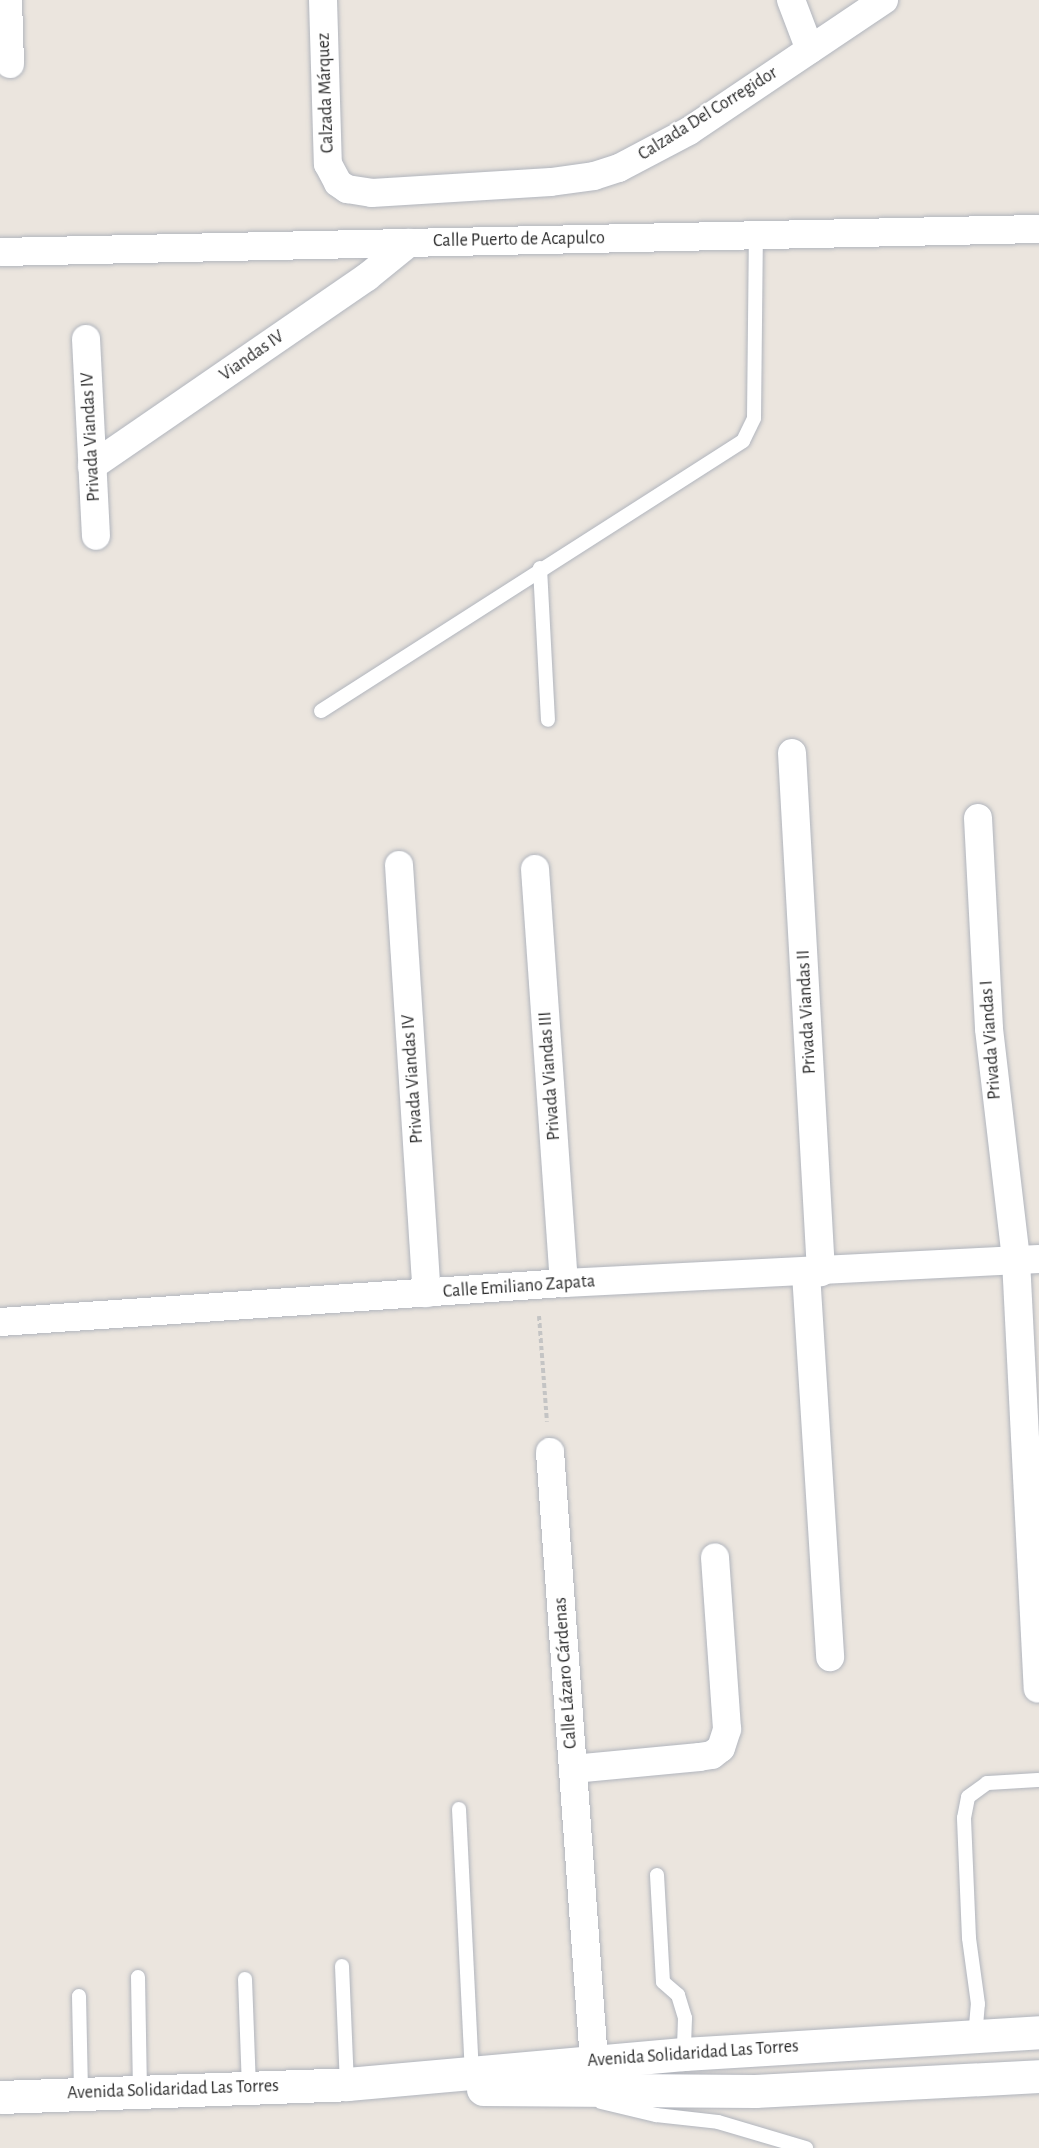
<!DOCTYPE html>
<html>
<head>
<meta charset="utf-8">
<style>
	body { margin:0 }
	#map { position:relative; width:1039px; height:2148px; overflow:hidden; background:#ebe5de; font-family:"Alegreya Sans",sans-serif }
	div>[style] { position:absolute }
	.path>* { height:4px; margin-top:-2px; transform-origin:0; background:repeating-linear-gradient(90deg,#c4c4c4 0 4.5px,transparent 0 7.5px) }
	.roads { filter:drop-shadow(0 0 2px #b1b5bd) drop-shadow(0 0 2px #b1b5bd) }
	.lane>* { height:14px; margin:-7px; padding:0 7px; transform-origin:7px; border-radius:7px; background:#fff }
	.street>* { height:28px; margin:-14px; padding:0 14px; transform-origin:14px; border-radius:14px; background:#fff }
	.secondary>* { height:33px; margin:-16.5px; padding:0 16.5px; transform-origin:16.5px; border-radius:16.5px; background:#fff }
	span { translate:-50% -50%; white-space:nowrap; text-align:center; line-height:1.15; -webkit-text-stroke:4.5px #fff; paint-order:stroke }
	.street-label { font-size:18px; color:#2b2b2b }
</style>
</head>
<body>
<div id="map">
	<div class="path">
		<div style="left:539px;top:1316px;width:106px;rotate:85.7deg"></div>
	</div>
	<div class="roads">
		<div class="lane">
			<div style="left:540px;top:568px;width:152px;rotate:87deg"></div>
			<div style="left:321px;top:711px;width:501px;rotate:-32.61deg"></div>
			<div style="left:743px;top:441px;width:25px;rotate:-64deg"></div>
			<div style="left:754px;top:418px;width:183px;rotate:-89.4deg"></div>
			<div style="left:459px;top:1809px;width:263px;rotate:87.2deg"></div>
			<div style="left:657px;top:1875px;width:107px;rotate:86.8deg"></div>
			<div style="left:663px;top:1982px;width:20px;rotate:41deg"></div>
			<div style="left:678px;top:1995px;width:24px;rotate:73deg"></div>
			<div style="left:685px;top:2018px;width:36px;rotate:92deg"></div>
			<div style="left:342px;top:1966px;width:118px;rotate:87.6deg"></div>
			<div style="left:138px;top:1977px;width:114px;rotate:89deg"></div>
			<div style="left:245px;top:1979px;width:108px;rotate:87.9deg"></div>
			<div style="left:79px;top:1996px;width:97px;rotate:88.8deg"></div>
			<div style="left:975px;top:2037px;width:33px;rotate:-85deg"></div>
			<div style="left:978px;top:2004px;width:67px;rotate:-97.8deg"></div>
			<div style="left:969px;top:1938px;width:120px;rotate:-92.4deg"></div>
			<div style="left:964px;top:1818px;width:21px;rotate:-79deg"></div>
			<div style="left:968px;top:1797px;width:24px;rotate:-36deg"></div>
			<div style="left:987px;top:1783px;width:52px;rotate:-3.3deg"></div>
			<div style="left:601px;top:2102px;width:57px;rotate:13.3deg"></div>
			<div style="left:656px;top:2115px;width:62px;rotate:6.4deg"></div>
			<div style="left:718px;top:2122px;width:92px;rotate:16.5deg"></div>
		</div>
		<div class="street">
			<div style="left:8px;top:0;width:64px;rotate:88.2deg"></div>
			<div style="left:323px;top:0;width:164px;rotate:88.3deg"></div>
			<div style="left:328px;top:164px;width:21px;rotate:62deg"></div>
			<div style="left:338px;top:183px;width:11px;rotate:34deg"></div>
			<div style="left:347px;top:189px;width:25px;rotate:9deg"></div>
			<div style="left:372px;top:193px;width:179px;rotate:-3.5deg"></div>
			<div style="left:551px;top:182px;width:43px;rotate:-7.9deg"></div>
			<div style="left:594px;top:176px;width:26px;rotate:-18deg"></div>
			<div style="left:619px;top:168px;width:79px;rotate:-27.9deg"></div>
			<div style="left:689px;top:131px;width:235px;rotate:-33.9deg"></div>
			<div style="left:791px;top:0;width:53px;rotate:69.2deg"></div>
			<div style="left:0;top:252px;width:1039px;rotate:-1.27deg"></div>
			<div style="left:86px;top:339px;width:197px;rotate:87.1deg"></div>
			<div style="left:92px;top:466px;width:334px;rotate:-34.5deg"></div>
			<div style="left:367px;top:277px;width:54px;rotate:-39deg"></div>
			<div style="left:792px;top:753px;width:520px;rotate:86.8deg"></div>
			<div style="left:978px;top:818px;width:211px;rotate:87deg"></div>
			<div style="left:989px;top:1029px;width:233px;rotate:83.3deg"></div>
			<div style="left:1016px;top:1260px;width:429px;rotate:87.1deg"></div>
			<div style="left:399px;top:865px;width:429px;rotate:86.3deg"></div>
			<div style="left:535px;top:869px;width:415px;rotate:86deg"></div>
			<div style="left:806px;top:1273px;width:385px;rotate:86.4deg"></div>
			<div style="left:0;top:1322px;width:565px;rotate:-3.96deg"></div>
			<div style="left:564px;top:1283px;width:476px;rotate:-2.9deg"></div>
			<div style="left:550px;top:1452px;width:611px;rotate:85.87deg"></div>
			<div style="left:573px;top:1769px;width:127px;rotate:-5.4deg"></div>
			<div style="left:699px;top:1757px;width:13px;rotate:-9deg"></div>
			<div style="left:712px;top:1755px;width:11px;rotate:-38deg"></div>
			<div style="left:721px;top:1748px;width:20px;rotate:-72deg"></div>
			<div style="left:727px;top:1729px;width:172px;rotate:-94deg"></div>
		</div>
		<div class="secondary">
			<div style="left:483px;top:2089px;width:272px;rotate:0.4deg"></div>
			<div style="left:755px;top:2091px;width:284px;rotate:-3deg"></div>
			<div style="left:0;top:2097px;width:347px;rotate:-2.1deg"></div>
			<div style="left:347px;top:2084px;width:338px;rotate:-5.1deg"></div>
			<div style="left:684px;top:2054px;width:356px;rotate:-3.5deg"></div>
		</div>
	</div>
	<div class="street-label">
		<span style="left:326px;top:93px;rotate:-92deg">Calzada Márquez</span>
		<span style="left:708px;top:114px;rotate:-32deg">Calzada Del Corregidor</span>
		<span style="left:519px;top:240px;rotate:-1deg">Calle Puerto de Acapulco</span>
		<span style="left:252px;top:356px;rotate:-35deg">Viandas IV</span>
		<span style="left:91px;top:437px;rotate:-93deg">Privada Viandas IV</span>
		<span style="left:807px;top:1012px;rotate:-93deg">Privada Viandas II</span>
		<span style="left:991px;top:1040px;rotate:-94deg">Privada Viandas I</span>
		<span style="left:550px;top:1076px;rotate:-94deg">Privada Viandas III</span>
		<span style="left:413px;top:1079px;rotate:-94deg">Privada Viandas IV</span>
		<span style="left:519px;top:1287px;rotate:-4deg">Calle Emiliano Zapata</span>
		<span style="left:566px;top:1673px;rotate:-94deg">Calle Lázaro Cárdenas</span>
		<span style="left:693px;top:2054px;rotate:-4deg">Avenida Solidaridad Las Torres</span>
		<span style="left:173px;top:2090px;rotate:-2deg">Avenida Solidaridad Las Torres</span>
	</div>
</div>
</body>
</html>
